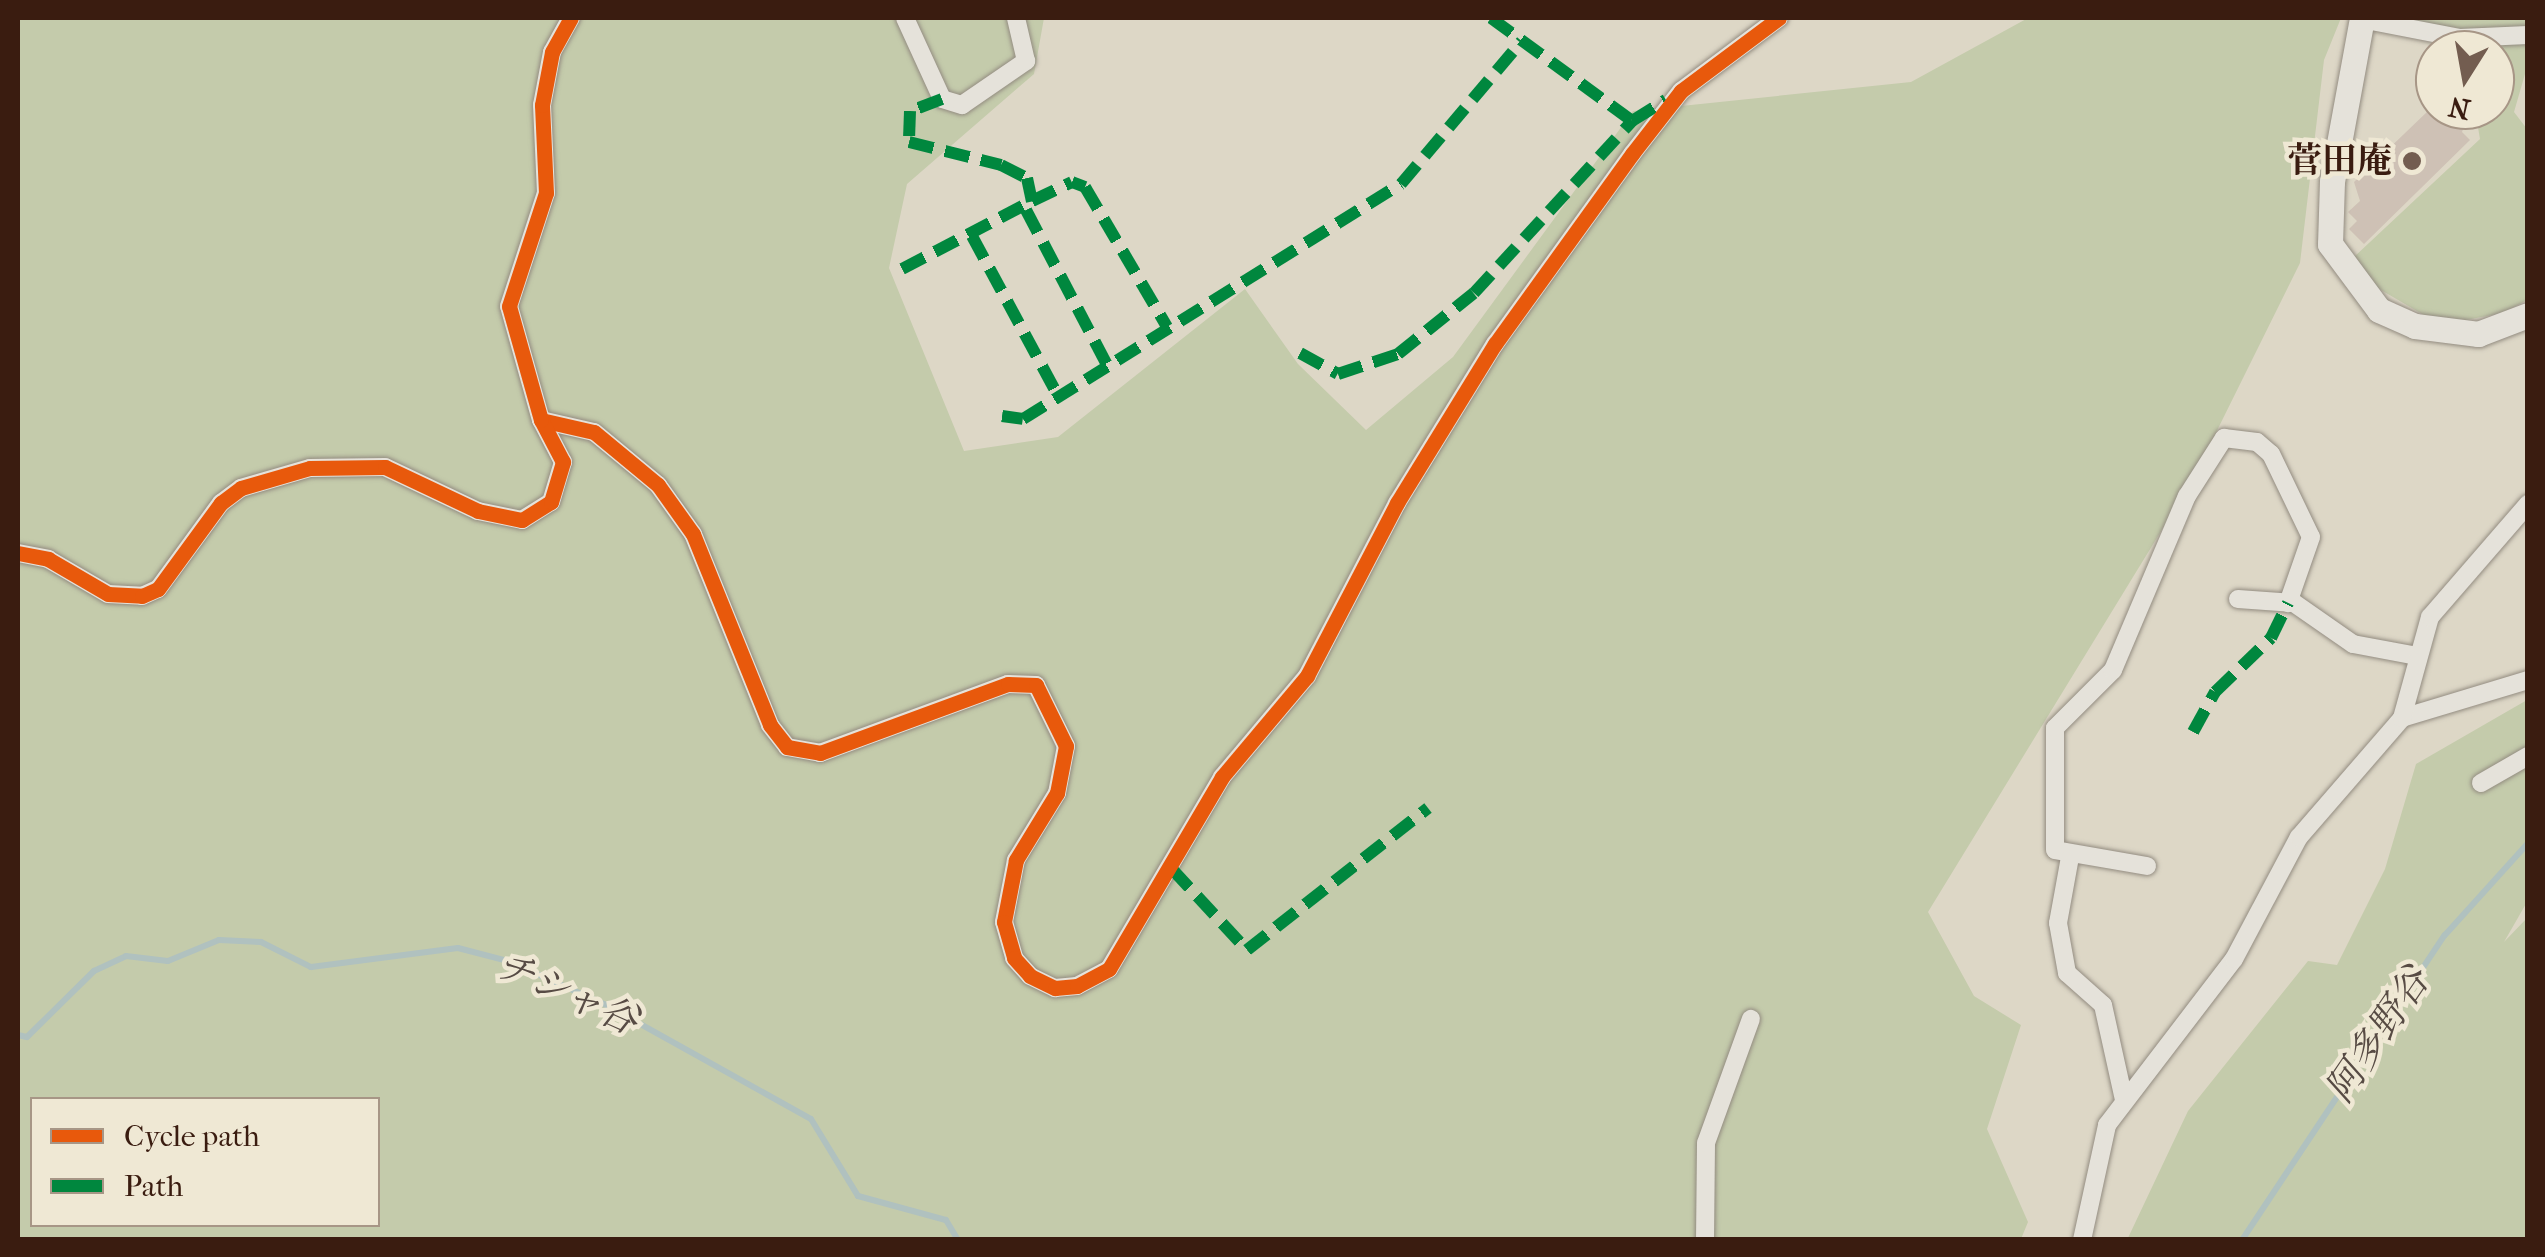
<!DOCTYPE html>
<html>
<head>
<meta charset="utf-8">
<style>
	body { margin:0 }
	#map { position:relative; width:2545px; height:1257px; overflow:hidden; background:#ddd7c6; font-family:"IM FELL French Canon","Noto Serif JP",serif }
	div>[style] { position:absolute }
	.green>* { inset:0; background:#c4cbab }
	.stream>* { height:6px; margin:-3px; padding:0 3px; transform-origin:3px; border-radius:3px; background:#b0c1bf }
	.building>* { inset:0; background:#cec1b5 }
	.roads { filter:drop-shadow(0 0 2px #938c81) drop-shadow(0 0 2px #938c81) }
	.street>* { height:18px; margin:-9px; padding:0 9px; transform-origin:9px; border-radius:9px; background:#e5e2da }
	.secondary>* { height:25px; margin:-12.5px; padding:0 12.5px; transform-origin:12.5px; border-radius:12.5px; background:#e5e2da }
	.quiet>* { height:12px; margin-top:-6px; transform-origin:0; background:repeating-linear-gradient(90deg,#00873e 0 25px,transparent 0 37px) }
	.cycleway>* { height:15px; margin:-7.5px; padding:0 7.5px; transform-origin:7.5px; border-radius:7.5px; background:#e8590c }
	.dots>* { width:28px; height:28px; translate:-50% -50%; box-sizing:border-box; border:5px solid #efe8d4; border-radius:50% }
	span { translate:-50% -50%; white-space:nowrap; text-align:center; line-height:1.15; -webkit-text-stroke:9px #efe8d4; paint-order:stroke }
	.poi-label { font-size:35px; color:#3a1c10; font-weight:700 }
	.right { translate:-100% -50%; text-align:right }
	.water-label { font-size:38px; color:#574b44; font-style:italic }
	.frame { position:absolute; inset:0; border:20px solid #3a1c10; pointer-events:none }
	.legend { position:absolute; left:30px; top:1097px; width:350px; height:130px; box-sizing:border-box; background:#efe8d4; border:2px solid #a79686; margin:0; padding:12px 18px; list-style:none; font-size:30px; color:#3a1c10 }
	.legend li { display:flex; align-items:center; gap:20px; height:50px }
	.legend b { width:50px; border:2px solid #a79686 }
	.north { position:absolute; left:2415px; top:30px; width:100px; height:100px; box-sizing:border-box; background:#efe8d4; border:2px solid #a79686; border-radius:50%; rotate:191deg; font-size:28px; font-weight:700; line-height:40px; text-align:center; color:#3a1c10 }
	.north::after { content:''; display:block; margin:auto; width:35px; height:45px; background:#735d50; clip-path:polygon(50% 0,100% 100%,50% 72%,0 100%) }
</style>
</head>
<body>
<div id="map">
	<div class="green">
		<div style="clip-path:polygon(evenodd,18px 18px,1044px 18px,1034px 74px,907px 184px,889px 268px,964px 451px,1058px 437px,1245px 289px,1298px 364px,1366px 430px,1453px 357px,1633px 111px,1911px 82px,2028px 18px,2341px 18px,2324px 60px,2300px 263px,2193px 479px,1928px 912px,1974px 996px,2021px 1025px,1987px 1129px,2028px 1222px,2021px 1239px,18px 1239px,18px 18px,32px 1100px,378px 1100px,378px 1224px,32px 1224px,32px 1100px)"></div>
		<div style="clip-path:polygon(2391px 18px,2527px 18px,2527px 67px,2514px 112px,2527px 129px,2527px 300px,2503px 313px,2455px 322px,2429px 318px,2369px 283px,2354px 257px,2480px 139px,2475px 110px,2495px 110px,2495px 50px,2465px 50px,2446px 31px)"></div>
		<div style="clip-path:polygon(2527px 700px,2527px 902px,2504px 942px,2527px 918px,2527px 1239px,2127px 1240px,2188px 1111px,2308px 961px,2337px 965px,2385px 869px,2416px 764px)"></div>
	</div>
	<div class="stream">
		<div style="left:18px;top:1035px;width:9px;rotate:13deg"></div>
		<div style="left:27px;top:1037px;width:94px;rotate:-44.6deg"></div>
		<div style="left:94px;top:971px;width:35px;rotate:-25deg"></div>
		<div style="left:126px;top:956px;width:42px;rotate:6.8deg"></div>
		<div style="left:168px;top:961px;width:55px;rotate:-22.4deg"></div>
		<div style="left:219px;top:940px;width:42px;rotate:2.7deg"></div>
		<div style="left:261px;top:942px;width:56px;rotate:26.6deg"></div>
		<div style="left:311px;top:967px;width:148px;rotate:-7.4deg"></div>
		<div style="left:458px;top:948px;width:52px;rotate:14.6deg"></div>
		<div style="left:508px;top:961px;width:110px;rotate:24.2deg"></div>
		<div style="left:608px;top:1006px;width:232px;rotate:29.1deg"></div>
		<div style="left:811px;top:1119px;width:90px;rotate:58.6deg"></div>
		<div style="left:858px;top:1196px;width:91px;rotate:15.3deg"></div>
		<div style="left:946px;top:1220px;width:23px;rotate:59deg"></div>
		<div style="left:2242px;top:1240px;width:366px;rotate:-56.4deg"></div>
		<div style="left:2445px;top:935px;width:124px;rotate:-47.9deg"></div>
	</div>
	<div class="building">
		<div style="clip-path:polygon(2429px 110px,2470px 110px,2462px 132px,2470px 140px,2364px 244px,2349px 229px,2357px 221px,2348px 212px,2360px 201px,2354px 182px)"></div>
	</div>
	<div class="roads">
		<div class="street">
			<div style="left:905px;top:18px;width:89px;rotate:65.4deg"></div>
			<div style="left:942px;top:99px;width:21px;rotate:17deg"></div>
			<div style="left:962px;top:105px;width:78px;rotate:-34.5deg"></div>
			<div style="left:1026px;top:61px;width:44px;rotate:-103.1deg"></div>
			<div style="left:2361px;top:19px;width:101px;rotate:10.9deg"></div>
			<div style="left:2460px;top:38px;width:68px;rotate:-2.5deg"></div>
			<div style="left:541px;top:420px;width:54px;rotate:12.8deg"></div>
			<div style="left:594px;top:432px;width:83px;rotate:39.6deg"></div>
			<div style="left:658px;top:485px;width:60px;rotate:54.5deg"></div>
			<div style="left:693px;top:534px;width:206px;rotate:68deg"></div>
			<div style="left:770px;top:725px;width:28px;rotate:52deg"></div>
			<div style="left:787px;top:747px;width:34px;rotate:10deg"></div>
			<div style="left:820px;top:753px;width:200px;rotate:-20.2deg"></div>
			<div style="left:1008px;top:684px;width:28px;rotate:2deg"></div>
			<div style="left:1036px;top:685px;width:68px;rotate:63.8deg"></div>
			<div style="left:1066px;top:746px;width:48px;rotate:100.8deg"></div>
			<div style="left:1057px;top:793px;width:79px;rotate:121.5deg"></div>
			<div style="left:1016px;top:860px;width:63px;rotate:101deg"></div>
			<div style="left:1004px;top:922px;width:37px;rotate:74deg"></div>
			<div style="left:1014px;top:958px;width:24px;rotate:48deg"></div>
			<div style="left:1030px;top:976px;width:28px;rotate:26deg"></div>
			<div style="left:1055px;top:988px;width:22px;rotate:-5deg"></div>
			<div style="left:1077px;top:986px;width:36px;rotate:-28deg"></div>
			<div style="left:1109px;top:969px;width:223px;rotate:-59.5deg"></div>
			<div style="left:1222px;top:777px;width:132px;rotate:-49.9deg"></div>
			<div style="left:1307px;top:676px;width:195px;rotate:-62.5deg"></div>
			<div style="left:1397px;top:503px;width:187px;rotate:-58.4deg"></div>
			<div style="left:1495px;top:344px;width:234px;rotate:-54.2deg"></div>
			<div style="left:1632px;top:154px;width:80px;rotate:-52.1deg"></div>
			<div style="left:1681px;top:91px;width:122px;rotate:-36.7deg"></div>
			<div style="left:18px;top:553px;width:31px;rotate:11deg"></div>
			<div style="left:48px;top:559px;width:69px;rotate:30.3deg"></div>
			<div style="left:108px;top:594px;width:34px;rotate:3deg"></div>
			<div style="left:142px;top:596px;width:17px;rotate:-24deg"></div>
			<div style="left:158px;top:589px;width:107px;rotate:-53.8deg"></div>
			<div style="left:221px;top:503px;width:25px;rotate:-37deg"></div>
			<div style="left:241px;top:488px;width:72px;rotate:-16.2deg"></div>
			<div style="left:310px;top:468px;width:75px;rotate:-0.8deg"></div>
			<div style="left:385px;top:467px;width:103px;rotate:25.3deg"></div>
			<div style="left:478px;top:511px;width:45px;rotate:11.6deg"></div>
			<div style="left:522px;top:520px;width:34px;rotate:-32deg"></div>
			<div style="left:551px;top:502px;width:42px;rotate:-73.3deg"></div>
			<div style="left:563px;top:462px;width:47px;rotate:-117.6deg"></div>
			<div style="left:541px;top:420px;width:118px;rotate:-105.7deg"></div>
			<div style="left:509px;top:306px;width:119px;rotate:-71.9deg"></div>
			<div style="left:546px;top:193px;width:88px;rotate:-92.6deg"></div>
			<div style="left:542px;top:105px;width:54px;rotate:-79.3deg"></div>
			<div style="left:552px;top:52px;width:39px;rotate:-61deg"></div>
			<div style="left:2238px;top:599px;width:56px;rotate:4.1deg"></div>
			<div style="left:2294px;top:603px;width:72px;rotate:34.8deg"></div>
			<div style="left:2353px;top:644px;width:66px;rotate:10.5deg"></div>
			<div style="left:2402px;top:718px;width:132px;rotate:-16.8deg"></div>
			<div style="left:2481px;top:783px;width:54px;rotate:-29.9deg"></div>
			<div style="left:2070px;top:857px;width:67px;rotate:100.3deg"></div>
			<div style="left:2058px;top:923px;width:51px;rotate:79.8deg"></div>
			<div style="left:2067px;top:973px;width:48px;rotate:41.6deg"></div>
			<div style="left:2103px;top:1005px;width:97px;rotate:77.5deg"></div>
			<div style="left:2147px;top:866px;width:93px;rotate:-170.1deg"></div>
			<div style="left:2055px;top:850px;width:122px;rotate:-90deg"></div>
			<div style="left:2055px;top:728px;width:82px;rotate:-45deg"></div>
			<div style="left:2113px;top:670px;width:189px;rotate:-67deg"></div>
			<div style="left:2187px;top:496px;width:69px;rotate:-57.5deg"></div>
			<div style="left:2224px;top:438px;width:33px;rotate:7deg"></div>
			<div style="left:2257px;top:442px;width:18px;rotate:41deg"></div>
			<div style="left:2271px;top:454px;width:92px;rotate:64.3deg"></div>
			<div style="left:2311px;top:537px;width:70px;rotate:109.2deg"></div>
			<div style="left:1705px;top:1240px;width:97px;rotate:-89.4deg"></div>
			<div style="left:1706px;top:1143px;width:132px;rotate:-70.1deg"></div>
			<div style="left:2082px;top:1240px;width:118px;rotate:-77.7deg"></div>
			<div style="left:2107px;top:1125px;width:209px;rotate:-52.6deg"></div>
			<div style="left:2234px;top:959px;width:138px;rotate:-62deg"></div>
			<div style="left:2299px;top:837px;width:157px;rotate:-49.1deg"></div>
			<div style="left:2402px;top:718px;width:105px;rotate:-74.5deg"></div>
			<div style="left:2430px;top:617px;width:150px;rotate:-49.1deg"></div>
		</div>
		<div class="secondary">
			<div style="left:2362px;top:18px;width:166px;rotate:100.4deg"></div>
			<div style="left:2332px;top:181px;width:63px;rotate:91.8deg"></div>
			<div style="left:2330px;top:244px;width:82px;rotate:53.4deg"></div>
			<div style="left:2379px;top:310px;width:39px;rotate:24deg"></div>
			<div style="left:2415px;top:326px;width:64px;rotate:7.2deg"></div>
			<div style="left:2478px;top:334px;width:53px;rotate:-20.8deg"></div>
		</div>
	</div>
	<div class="quiet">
		<div style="left:1491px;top:18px;width:175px;rotate:36.1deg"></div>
		<div style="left:1632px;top:121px;width:40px;rotate:-32deg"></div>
		<div style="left:942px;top:99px;width:34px;rotate:159deg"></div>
		<div style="left:910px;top:111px;width:31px;rotate:92deg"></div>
		<div style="left:909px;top:142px;width:95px;rotate:14deg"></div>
		<div style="left:1001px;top:165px;width:29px;rotate:27deg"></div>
		<div style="left:1027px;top:178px;width:24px;rotate:78deg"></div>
		<div style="left:1032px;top:201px;width:44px;rotate:-25.4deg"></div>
		<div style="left:1072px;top:182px;width:14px;rotate:21deg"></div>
		<div style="left:1085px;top:187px;width:162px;rotate:59.6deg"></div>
		<div style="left:1026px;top:210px;width:175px;rotate:62.4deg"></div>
		<div style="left:972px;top:236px;width:182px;rotate:61.7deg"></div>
		<div style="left:902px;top:269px;width:147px;rotate:-27.6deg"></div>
		<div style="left:1300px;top:353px;width:43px;rotate:28.9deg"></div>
		<div style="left:1338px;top:374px;width:63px;rotate:-18.4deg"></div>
		<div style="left:1398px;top:354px;width:97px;rotate:-38.8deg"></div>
		<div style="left:1474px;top:293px;width:234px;rotate:-47.4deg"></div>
		<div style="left:1002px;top:416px;width:21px;rotate:8deg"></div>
		<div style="left:1023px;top:419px;width:445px;rotate:-31.9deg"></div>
		<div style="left:1401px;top:184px;width:187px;rotate:-49.8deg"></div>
		<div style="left:2193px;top:732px;width:46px;rotate:-61.2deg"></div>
		<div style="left:2215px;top:692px;width:78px;rotate:-44deg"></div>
		<div style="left:2271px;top:638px;width:39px;rotate:-64deg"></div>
		<div style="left:1172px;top:869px;width:110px;rotate:47.2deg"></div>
		<div style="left:1247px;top:950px;width:230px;rotate:-38.1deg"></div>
	</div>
	<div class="cycleway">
		<div style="left:541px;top:420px;width:54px;rotate:12.8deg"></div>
		<div style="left:594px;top:432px;width:83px;rotate:39.6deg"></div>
		<div style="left:658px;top:485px;width:60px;rotate:54.5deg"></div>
		<div style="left:693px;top:534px;width:206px;rotate:68deg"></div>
		<div style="left:770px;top:725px;width:28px;rotate:52deg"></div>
		<div style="left:787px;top:747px;width:34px;rotate:10deg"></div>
		<div style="left:820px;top:753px;width:200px;rotate:-20.2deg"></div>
		<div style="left:1008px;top:684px;width:28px;rotate:2deg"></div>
		<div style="left:1036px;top:685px;width:68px;rotate:63.8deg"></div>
		<div style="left:1066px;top:746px;width:48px;rotate:100.8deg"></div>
		<div style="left:1057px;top:793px;width:79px;rotate:121.5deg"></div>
		<div style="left:1016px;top:860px;width:63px;rotate:101deg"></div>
		<div style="left:1004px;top:922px;width:37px;rotate:74deg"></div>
		<div style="left:1014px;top:958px;width:24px;rotate:48deg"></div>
		<div style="left:1030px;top:976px;width:28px;rotate:26deg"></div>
		<div style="left:1055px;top:988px;width:22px;rotate:-5deg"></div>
		<div style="left:1077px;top:986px;width:36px;rotate:-28deg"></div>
		<div style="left:1109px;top:969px;width:223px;rotate:-59.5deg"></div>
		<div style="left:1222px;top:777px;width:132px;rotate:-49.9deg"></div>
		<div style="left:1307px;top:676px;width:195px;rotate:-62.5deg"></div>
		<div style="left:1397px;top:503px;width:187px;rotate:-58.4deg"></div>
		<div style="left:1495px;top:344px;width:234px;rotate:-54.2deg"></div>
		<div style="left:1632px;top:154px;width:80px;rotate:-52.1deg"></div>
		<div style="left:1681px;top:91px;width:122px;rotate:-36.7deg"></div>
		<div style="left:18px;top:553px;width:31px;rotate:11deg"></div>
		<div style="left:48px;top:559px;width:69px;rotate:30.3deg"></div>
		<div style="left:108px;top:594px;width:34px;rotate:3deg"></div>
		<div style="left:142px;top:596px;width:17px;rotate:-24deg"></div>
		<div style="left:158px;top:589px;width:107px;rotate:-53.8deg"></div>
		<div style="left:221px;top:503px;width:25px;rotate:-37deg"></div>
		<div style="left:241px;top:488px;width:72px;rotate:-16.2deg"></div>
		<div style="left:310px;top:468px;width:75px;rotate:-0.8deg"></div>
		<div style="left:385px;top:467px;width:103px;rotate:25.3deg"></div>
		<div style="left:478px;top:511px;width:45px;rotate:11.6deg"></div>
		<div style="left:522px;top:520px;width:34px;rotate:-32deg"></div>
		<div style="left:551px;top:502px;width:42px;rotate:-73.3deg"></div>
		<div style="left:563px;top:462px;width:47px;rotate:-117.6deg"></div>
		<div style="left:541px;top:420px;width:118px;rotate:-105.7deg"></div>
		<div style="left:509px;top:306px;width:119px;rotate:-71.9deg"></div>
		<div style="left:546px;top:193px;width:88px;rotate:-92.6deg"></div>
		<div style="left:542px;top:105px;width:54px;rotate:-79.3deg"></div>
		<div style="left:552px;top:52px;width:39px;rotate:-61deg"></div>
	</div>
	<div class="dots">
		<div style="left:2412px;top:161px;background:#735d50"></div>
	</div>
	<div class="poi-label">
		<span class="right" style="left:2392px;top:161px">菅田庵</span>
	</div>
	<div class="water-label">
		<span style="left:567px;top:993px;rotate:24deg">チシャ谷</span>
		<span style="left:2378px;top:1035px;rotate:-56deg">阿多野谷</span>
	</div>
	<div class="frame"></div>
	<ul class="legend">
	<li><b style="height:12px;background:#e8590c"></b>Cycle path</li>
	<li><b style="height:12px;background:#00873e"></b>Path</li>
	</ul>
	<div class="north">N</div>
</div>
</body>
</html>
